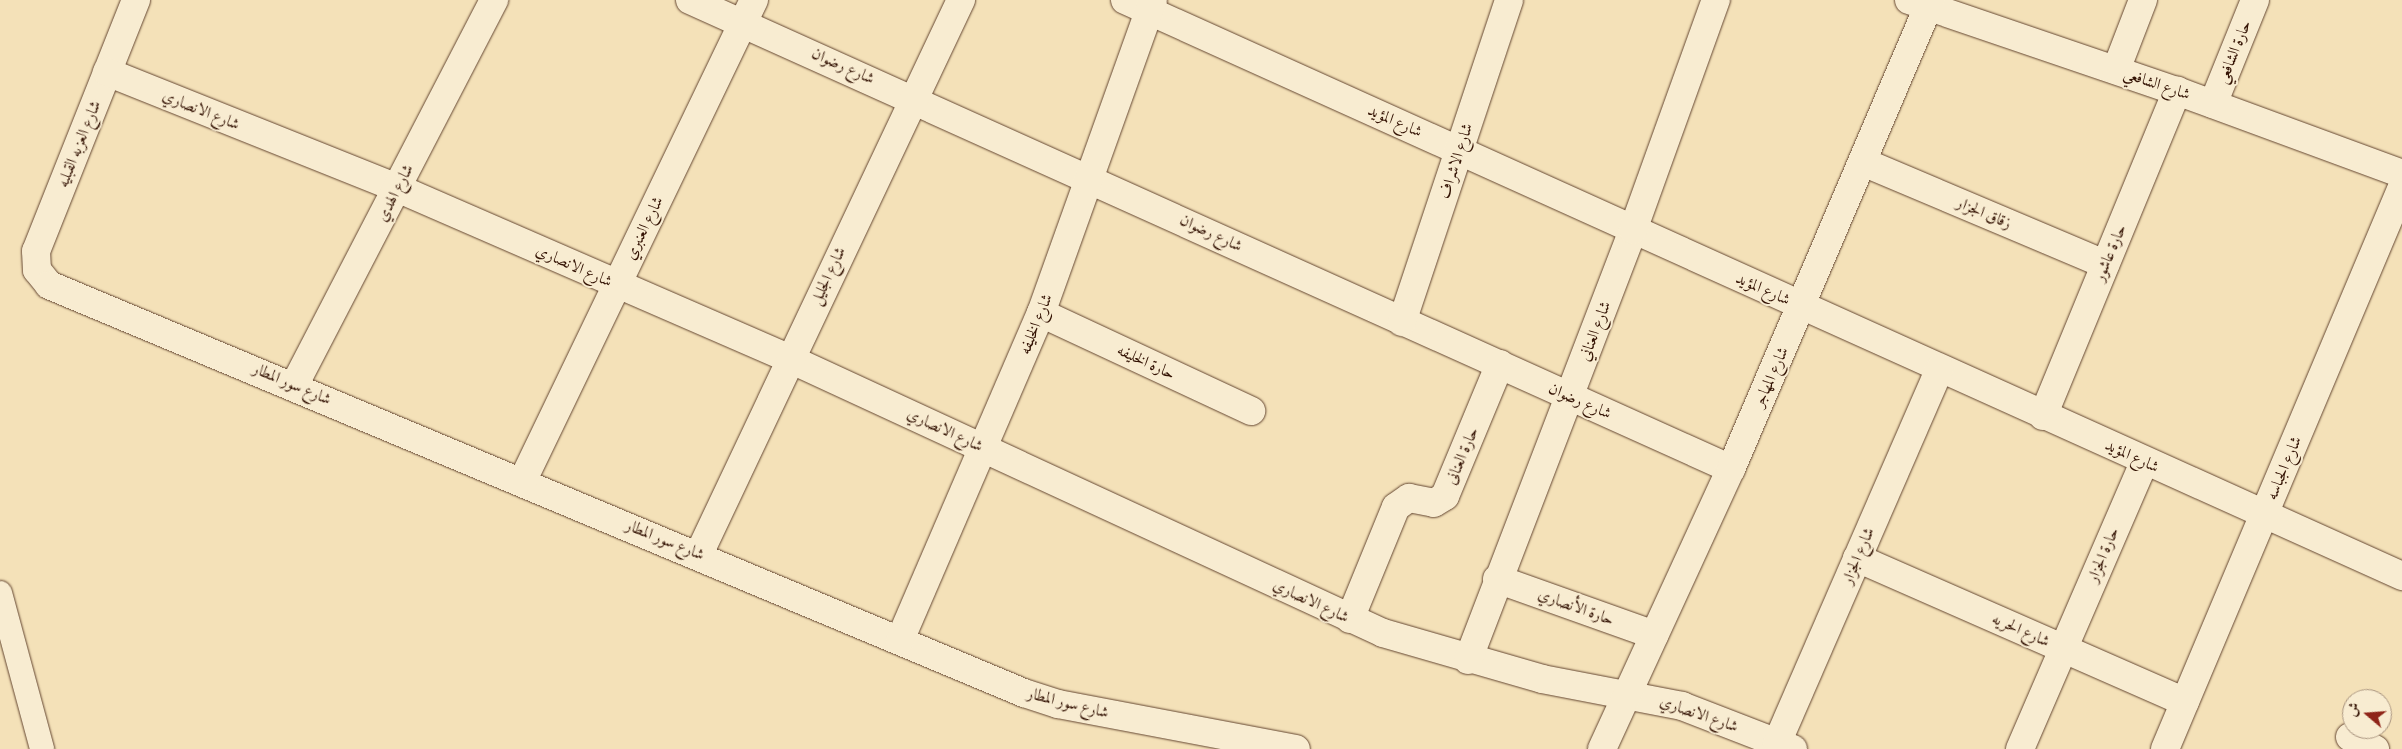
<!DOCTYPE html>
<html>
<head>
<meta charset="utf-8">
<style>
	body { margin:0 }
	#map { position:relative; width:2402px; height:749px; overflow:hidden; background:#f4e1b8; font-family:"Libre Bodoni",Amiri,serif }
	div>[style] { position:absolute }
	.roads { filter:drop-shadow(0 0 1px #644631) drop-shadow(0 0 1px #644631) }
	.service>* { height:24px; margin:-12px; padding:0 12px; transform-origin:12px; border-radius:12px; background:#f8ecd1 }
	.minor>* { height:28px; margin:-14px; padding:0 14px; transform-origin:14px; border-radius:14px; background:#f8ecd1 }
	span { translate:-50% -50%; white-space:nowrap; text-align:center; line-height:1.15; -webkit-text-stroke:4px #f8ecd1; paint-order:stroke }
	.street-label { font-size:16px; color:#341304 }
	.north { position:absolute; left:2342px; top:689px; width:50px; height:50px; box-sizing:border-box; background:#f8ecd1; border:1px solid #aa957f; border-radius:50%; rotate:288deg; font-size:14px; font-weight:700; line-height:20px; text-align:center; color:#341304 }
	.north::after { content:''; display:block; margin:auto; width:18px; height:22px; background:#8f2418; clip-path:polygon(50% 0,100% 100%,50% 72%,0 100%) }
</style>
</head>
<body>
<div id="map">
	<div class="roads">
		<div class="service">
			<div style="left:0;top:593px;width:162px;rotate:74.9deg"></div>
		</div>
		<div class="minor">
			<div style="left:136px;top:0;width:270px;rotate:111.7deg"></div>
			<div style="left:36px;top:251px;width:19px;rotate:87deg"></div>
			<div style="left:37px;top:270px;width:19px;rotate:51deg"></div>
			<div style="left:49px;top:285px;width:1057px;rotate:22.71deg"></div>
			<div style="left:1024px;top:693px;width:36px;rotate:18deg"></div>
			<div style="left:1058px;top:704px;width:242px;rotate:10.7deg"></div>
			<div style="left:690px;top:0;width:1142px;rotate:24.25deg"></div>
			<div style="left:1125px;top:0;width:1401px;rotate:24.28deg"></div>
			<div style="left:1909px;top:0;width:283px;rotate:18.8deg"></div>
			<div style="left:2177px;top:91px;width:240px;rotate:20.2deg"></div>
			<div style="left:2116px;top:70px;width:75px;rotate:-68.9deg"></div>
			<div style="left:107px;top:72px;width:312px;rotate:21.8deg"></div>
			<div style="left:397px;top:188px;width:429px;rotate:23.5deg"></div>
			<div style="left:790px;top:359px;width:653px;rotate:24.8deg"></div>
			<div style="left:1383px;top:633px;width:166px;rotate:16.1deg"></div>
			<div style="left:1542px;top:679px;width:143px;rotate:10.9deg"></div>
			<div style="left:1682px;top:706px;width:119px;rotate:21.2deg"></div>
			<div style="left:2213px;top:104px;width:112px;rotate:-68deg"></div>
			<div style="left:1863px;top:162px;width:263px;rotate:22.9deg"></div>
			<div style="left:1041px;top:313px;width:232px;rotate:25deg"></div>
			<div style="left:1402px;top:322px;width:339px;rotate:-71.6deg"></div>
			<div style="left:295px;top:384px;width:433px;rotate:-62.6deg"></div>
			<div style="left:2043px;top:416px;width:352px;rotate:-67.6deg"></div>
			<div style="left:522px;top:482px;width:535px;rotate:-64.3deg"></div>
			<div style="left:699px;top:554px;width:613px;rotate:-64.69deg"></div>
			<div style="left:1857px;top:558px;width:358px;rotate:23.7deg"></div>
			<div style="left:1497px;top:579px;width:167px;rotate:19.6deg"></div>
			<div style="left:1350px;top:619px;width:121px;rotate:-67.7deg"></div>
			<div style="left:1396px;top:507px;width:16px;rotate:-35deg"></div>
			<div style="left:1409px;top:498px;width:25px;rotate:11deg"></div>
			<div style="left:1434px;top:503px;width:13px;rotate:-32deg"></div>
			<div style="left:1445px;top:496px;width:143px;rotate:-67.4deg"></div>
			<div style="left:900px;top:640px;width:356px;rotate:-66.7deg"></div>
			<div style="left:1041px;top:313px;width:332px;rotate:-70.3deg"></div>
			<div style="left:1468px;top:660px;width:461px;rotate:-69deg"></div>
			<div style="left:1633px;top:230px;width:245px;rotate:-70.2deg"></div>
			<div style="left:2350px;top:737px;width:28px;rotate:26deg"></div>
			<div style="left:1777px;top:743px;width:408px;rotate:-66.5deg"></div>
			<div style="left:1602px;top:749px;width:308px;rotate:-65.3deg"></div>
			<div style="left:1731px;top:469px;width:510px;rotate:-66.9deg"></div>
			<div style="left:2020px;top:749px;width:313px;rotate:-66.6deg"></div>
			<div style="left:2165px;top:749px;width:610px;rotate:-67.13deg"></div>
		</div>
	</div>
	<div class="street-label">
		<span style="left:2234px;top:52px;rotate:-68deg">حارة الشافعي</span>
		<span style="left:843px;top:66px;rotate:24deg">شارع رضوان</span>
		<span style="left:2157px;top:84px;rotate:19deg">شارع الشافعي</span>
		<span style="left:201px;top:110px;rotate:22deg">شارع الانصاري</span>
		<span style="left:1395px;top:121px;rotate:24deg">شارع المؤيد</span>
		<span style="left:79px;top:144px;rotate:-68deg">شارع العزبه القبليه</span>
		<span style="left:1456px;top:161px;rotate:-72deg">شارع الاشراف</span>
		<span style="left:395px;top:193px;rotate:-63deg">شارع الهدي</span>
		<span style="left:1984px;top:213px;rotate:23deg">زقاق الجزار</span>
		<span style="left:644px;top:228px;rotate:-64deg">شارع العنبري</span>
		<span style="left:1211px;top:233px;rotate:25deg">شارع رضوان</span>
		<span style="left:2110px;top:253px;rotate:-67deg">حارة عاشور</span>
		<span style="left:574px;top:266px;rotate:24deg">شارع الانصاري</span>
		<span style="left:828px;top:276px;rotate:-65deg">شارع الجليل</span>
		<span style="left:1763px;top:289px;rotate:24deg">شارع المؤيد</span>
		<span style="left:1036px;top:324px;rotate:-68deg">شارع الخليفه</span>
		<span style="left:1595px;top:331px;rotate:-69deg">شارع العناني</span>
		<span style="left:1146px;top:362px;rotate:25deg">حارة الخليفه</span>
		<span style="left:1771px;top:377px;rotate:-66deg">شارع المهاجر</span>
		<span style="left:292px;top:384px;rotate:23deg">شارع سور المطار</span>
		<span style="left:1580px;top:401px;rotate:24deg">شارع رضوان</span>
		<span style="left:945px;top:430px;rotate:25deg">شارع الانصاري</span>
		<span style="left:1462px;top:456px;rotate:-67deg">حارة العنانى</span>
		<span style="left:2132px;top:456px;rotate:25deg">شارع المؤيد</span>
		<span style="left:2284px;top:468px;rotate:-67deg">شارع الجباسه</span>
		<span style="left:665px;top:540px;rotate:22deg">شارع سور المطار</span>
		<span style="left:2103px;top:555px;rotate:-67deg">حارة الجزار</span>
		<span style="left:1858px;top:556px;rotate:-67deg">شارع الجزار</span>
		<span style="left:1311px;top:601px;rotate:25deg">شارع الانصاري</span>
		<span style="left:1576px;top:607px;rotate:20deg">حارة الأنصاري</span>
		<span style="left:2021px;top:630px;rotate:24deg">شارع الحريه</span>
		<span style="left:1068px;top:703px;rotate:14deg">شارع سور المطار</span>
		<span style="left:1699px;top:714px;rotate:19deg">شارع الانصاري</span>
	</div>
	<div class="north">ش</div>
</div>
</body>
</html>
